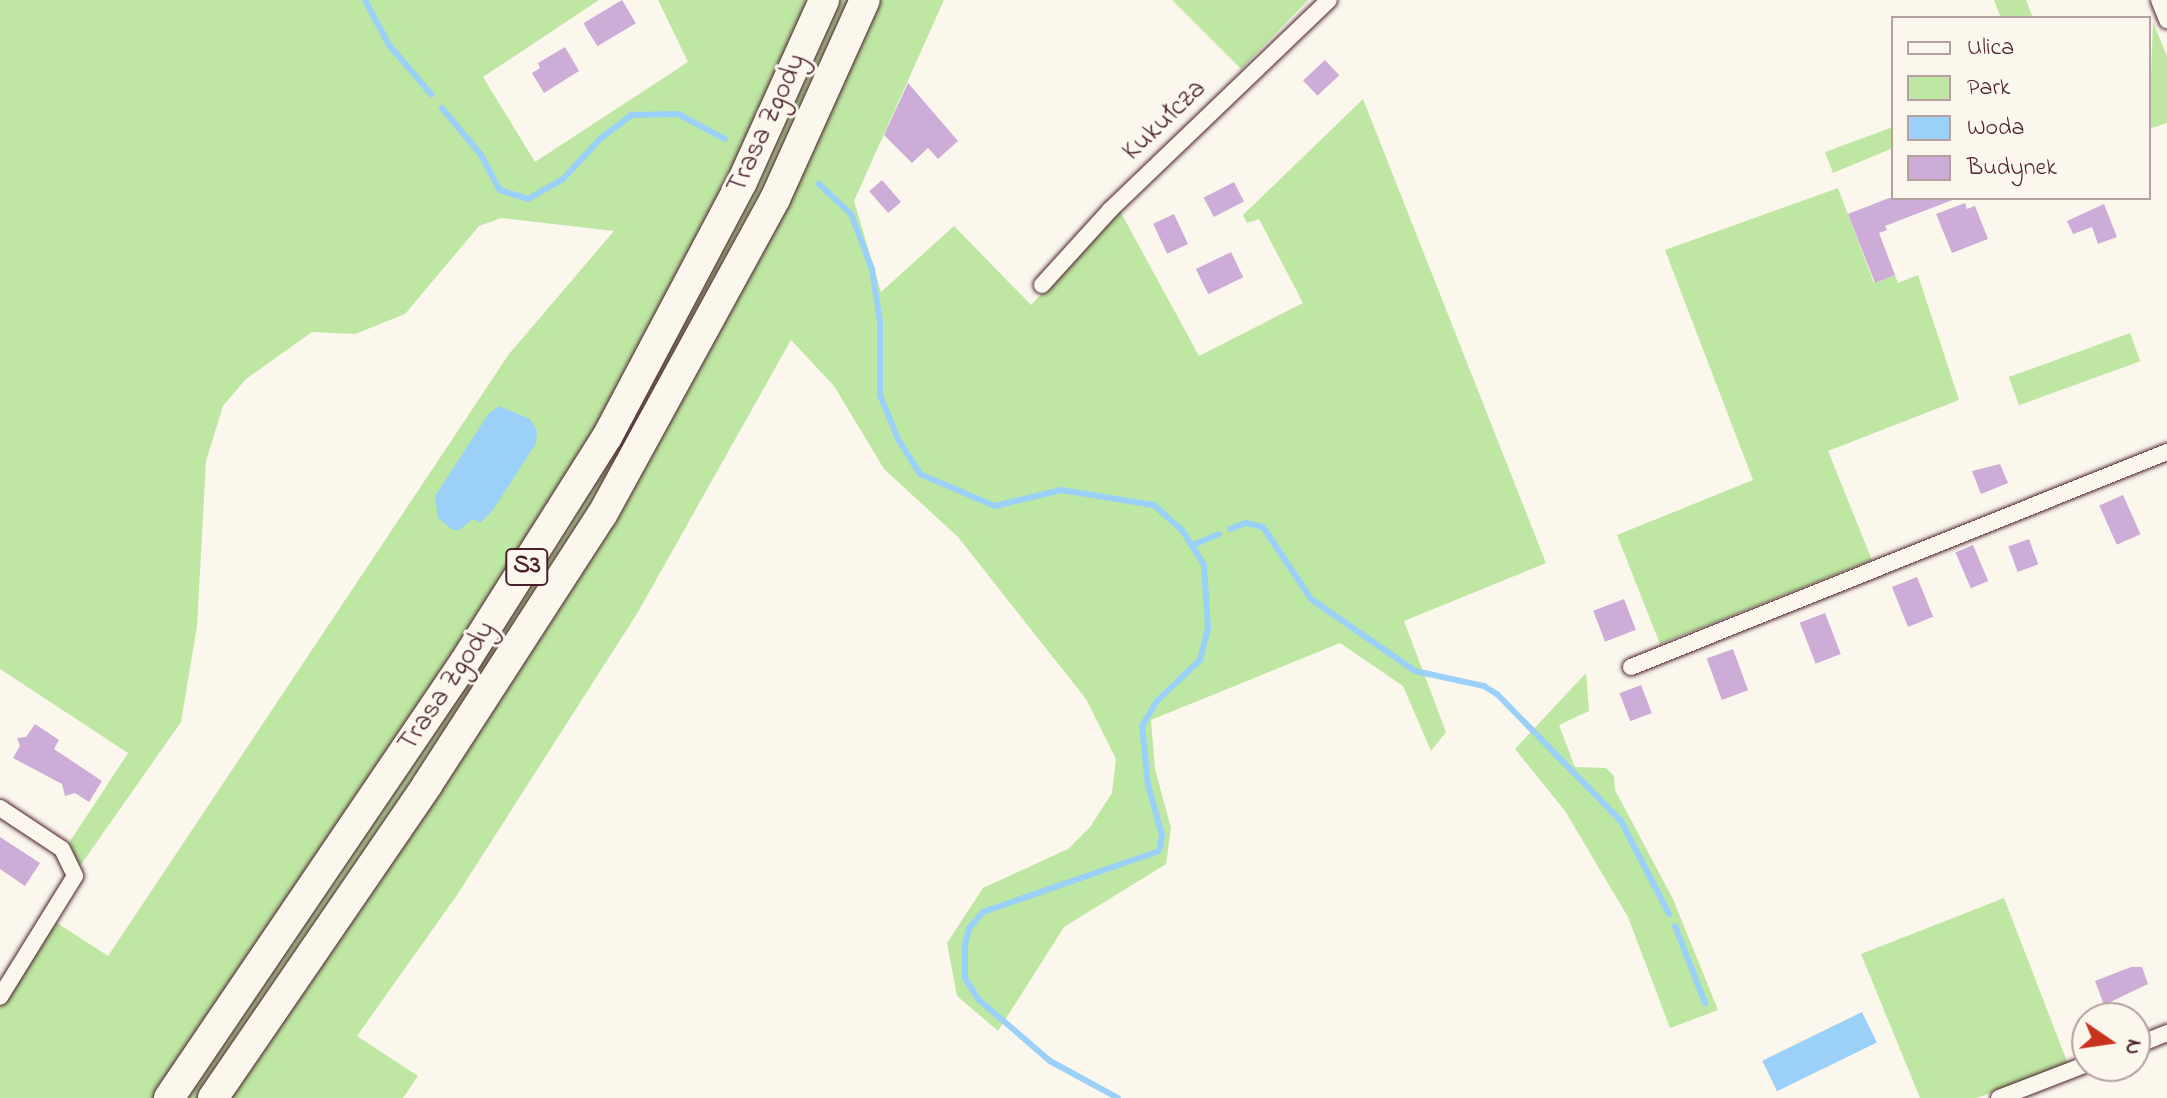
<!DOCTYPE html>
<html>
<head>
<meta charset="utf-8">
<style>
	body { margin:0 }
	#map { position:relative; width:2167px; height:1098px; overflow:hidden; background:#fbf7ec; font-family:"Indie Flower",sans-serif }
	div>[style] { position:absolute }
	.green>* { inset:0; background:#bee7a3; transform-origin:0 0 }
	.water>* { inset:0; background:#9bd0f9; transform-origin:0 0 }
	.stream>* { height:6px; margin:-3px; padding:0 3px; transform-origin:3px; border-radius:3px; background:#9bd0f9 }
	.building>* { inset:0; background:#cdadd8; transform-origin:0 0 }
	.roads { filter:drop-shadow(0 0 2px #4a1f2b) drop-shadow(0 0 2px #4a1f2b) }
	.minor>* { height:16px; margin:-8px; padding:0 8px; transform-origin:8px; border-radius:8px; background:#fbf7ec }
	.motorway>* { height:30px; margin:-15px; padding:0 15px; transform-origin:15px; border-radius:15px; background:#fbf7ec }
	span { translate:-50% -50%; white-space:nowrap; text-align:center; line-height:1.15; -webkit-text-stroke:6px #fbf7ec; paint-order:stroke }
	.shield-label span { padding:2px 6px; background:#fbf7ec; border:2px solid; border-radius:6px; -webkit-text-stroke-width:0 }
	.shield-label { font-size:26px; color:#4a1f2b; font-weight:700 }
	.street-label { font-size:28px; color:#4a1f2b }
	.legend { position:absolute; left:1891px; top:16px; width:260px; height:184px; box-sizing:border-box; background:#fbf7ec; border:2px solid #b4a19f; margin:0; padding:10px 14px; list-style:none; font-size:24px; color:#4a1f2b }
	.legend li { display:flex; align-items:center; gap:16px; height:40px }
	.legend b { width:40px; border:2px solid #b4a19f }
	.north { position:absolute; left:2071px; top:1002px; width:80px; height:80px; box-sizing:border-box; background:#fbf7ec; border:2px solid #b4a19f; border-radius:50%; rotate:103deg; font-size:22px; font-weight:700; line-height:32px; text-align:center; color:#4a1f2b }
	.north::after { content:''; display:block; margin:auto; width:28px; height:36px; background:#c8321e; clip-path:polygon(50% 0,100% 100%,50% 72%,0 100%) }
</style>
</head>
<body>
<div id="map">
	<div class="green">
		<div style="clip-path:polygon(0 0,599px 0,483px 77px,535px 162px,688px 62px,658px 0,944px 0,854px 201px,881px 292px,954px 226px,1031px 305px,1120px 211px,1199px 356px,1303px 303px,1259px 219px,1247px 223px,1243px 215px,1363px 99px,1546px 563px,1404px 621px,1446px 732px,1431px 751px,1403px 686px,1340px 643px,1151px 720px,1155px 769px,1171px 828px,1166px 864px,1064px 927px,998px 1031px,957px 996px,947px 943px,983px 888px,1068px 849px,1090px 827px,1112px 793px,1116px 759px,1086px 699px,958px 537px,884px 469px,834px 386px,791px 340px,638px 612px,457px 895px,357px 1036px,418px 1076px,403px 1098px,0 1098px,0 1000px,51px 919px,108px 956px,509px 354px,614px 231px,501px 218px,479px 226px,405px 314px,355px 334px,312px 332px,246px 379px,223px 406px,206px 461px,197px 626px,181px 722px,80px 866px,69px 843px,128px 753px,0 669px)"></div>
		<div style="clip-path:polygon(1172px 0,1308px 0,1241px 69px)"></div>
		<div style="clip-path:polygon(1994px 0,2026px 0,2033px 18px,2001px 18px)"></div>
		<div style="clip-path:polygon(2153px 22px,2167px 56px,2167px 123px,2149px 129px)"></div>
		<div style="clip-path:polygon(1893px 127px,1893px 148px,1833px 173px,1825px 152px)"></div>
		<div style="clip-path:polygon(1838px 188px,1874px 283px,1895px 275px,1898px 283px,1918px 275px,1959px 400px,1828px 451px,1872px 560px,1660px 644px,1617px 535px,1753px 480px,1665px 250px)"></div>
		<div style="left:2130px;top:333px;width:30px;height:129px;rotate:70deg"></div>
		<div style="clip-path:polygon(1586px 673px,1589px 711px,1559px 725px,1575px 767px,1606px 768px,1614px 776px,1615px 790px,1673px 899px,1718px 1010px,1670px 1028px,1628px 917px,1565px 811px,1515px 749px)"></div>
		<div style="clip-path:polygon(2004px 898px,2068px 1064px,1977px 1098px,1920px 1098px,1861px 954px)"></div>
	</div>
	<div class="water">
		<div style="clip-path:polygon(499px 406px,530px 419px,537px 431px,536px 443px,493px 510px,480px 523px,473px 519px,458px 531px,451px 529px,438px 518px,435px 496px,489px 413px)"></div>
		<div style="left:1862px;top:1012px;width:34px;height:111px;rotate:64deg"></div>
	</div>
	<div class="stream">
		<div style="left:365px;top:0;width:51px;rotate:61.9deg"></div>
		<div style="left:389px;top:45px;width:65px;rotate:49.4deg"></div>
		<div style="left:442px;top:108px;width:61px;rotate:50.3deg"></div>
		<div style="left:481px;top:155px;width:40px;rotate:62deg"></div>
		<div style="left:500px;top:190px;width:29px;rotate:18deg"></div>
		<div style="left:528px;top:199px;width:40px;rotate:-29.7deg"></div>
		<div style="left:563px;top:179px;width:56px;rotate:-47.2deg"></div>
		<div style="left:601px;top:138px;width:39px;rotate:-37deg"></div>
		<div style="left:632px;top:115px;width:46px;rotate:-1.2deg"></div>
		<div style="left:678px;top:114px;width:53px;rotate:28deg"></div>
		<div style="left:819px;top:184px;width:44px;rotate:43.2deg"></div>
		<div style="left:851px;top:214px;width:59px;rotate:69.1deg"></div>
		<div style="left:872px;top:269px;width:54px;rotate:81.4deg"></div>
		<div style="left:880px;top:322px;width:73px;rotate:90deg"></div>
		<div style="left:880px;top:395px;width:48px;rotate:67.8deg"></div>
		<div style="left:898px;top:439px;width:41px;rotate:57.8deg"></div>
		<div style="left:920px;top:474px;width:82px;rotate:23.1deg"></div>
		<div style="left:995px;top:506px;width:68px;rotate:-13.6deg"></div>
		<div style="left:1061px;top:490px;width:94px;rotate:9.2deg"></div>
		<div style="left:1154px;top:505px;width:38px;rotate:42deg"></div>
		<div style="left:1182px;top:530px;width:41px;rotate:57.8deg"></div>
		<div style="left:1204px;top:565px;width:63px;rotate:86.4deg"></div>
		<div style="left:1208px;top:628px;width:33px;rotate:104deg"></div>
		<div style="left:1200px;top:660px;width:59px;rotate:136.4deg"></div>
		<div style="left:1157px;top:701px;width:29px;rotate:121deg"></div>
		<div style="left:1142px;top:726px;width:59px;rotate:84.2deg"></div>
		<div style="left:1148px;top:785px;width:52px;rotate:74.4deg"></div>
		<div style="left:1162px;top:835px;width:16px;rotate:101deg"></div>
		<div style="left:1159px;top:851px;width:186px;rotate:160.9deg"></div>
		<div style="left:983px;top:912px;width:21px;rotate:131deg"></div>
		<div style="left:969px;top:928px;width:18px;rotate:103deg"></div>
		<div style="left:965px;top:946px;width:32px;rotate:90deg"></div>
		<div style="left:965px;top:978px;width:25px;rotate:58deg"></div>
		<div style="left:978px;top:999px;width:95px;rotate:40.7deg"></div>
		<div style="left:1050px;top:1061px;width:77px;rotate:28.6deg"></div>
		<div style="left:1230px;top:529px;width:17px;rotate:-21deg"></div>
		<div style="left:1246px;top:523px;width:17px;rotate:13deg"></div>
		<div style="left:1263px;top:527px;width:87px;rotate:56.3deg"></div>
		<div style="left:1311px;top:599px;width:126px;rotate:34.7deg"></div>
		<div style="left:1415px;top:671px;width:71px;rotate:12.3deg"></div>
		<div style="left:1484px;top:686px;width:15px;rotate:32deg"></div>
		<div style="left:1497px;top:694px;width:177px;rotate:45.7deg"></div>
		<div style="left:1621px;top:821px;width:105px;rotate:62.7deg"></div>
		<div style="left:1193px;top:545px;width:28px;rotate:-23deg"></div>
		<div style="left:1675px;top:926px;width:83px;rotate:68.7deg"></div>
	</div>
	<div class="building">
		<div style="left:622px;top:0;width:27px;height:45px;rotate:59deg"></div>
		<div style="clip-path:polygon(565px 47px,579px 71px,544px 93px,532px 73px,540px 68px,538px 63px)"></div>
		<div style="left:1325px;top:60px;width:21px;height:30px;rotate:47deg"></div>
		<div style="clip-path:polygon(908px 83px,958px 141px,938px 159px,928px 148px,912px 163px,884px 135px)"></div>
		<div style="left:882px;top:180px;width:29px;height:17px;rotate:49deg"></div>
		<div style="left:1234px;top:182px;width:22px;height:34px;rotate:63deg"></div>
		<div style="clip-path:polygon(1889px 198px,1955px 199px,1885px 226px,1887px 230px,1879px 233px,1895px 275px,1875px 283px,1848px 214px)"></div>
		<div style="clip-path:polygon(1965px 203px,1967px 209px,1975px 206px,1988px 239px,1952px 253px,1936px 214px)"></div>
		<div style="clip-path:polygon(2104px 204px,2117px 237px,2098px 244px,2092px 227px,2073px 234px,2067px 221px)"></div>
		<div style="left:1174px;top:214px;width:33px;height:23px;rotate:65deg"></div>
		<div style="left:1231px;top:252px;width:28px;height:39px;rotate:64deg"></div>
		<div style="clip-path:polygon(2000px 464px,2008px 483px,1981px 494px,1972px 471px)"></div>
		<div style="left:2123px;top:495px;width:43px;height:26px;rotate:66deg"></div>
		<div style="left:2029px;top:539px;width:27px;height:22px;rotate:70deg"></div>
		<div style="left:1973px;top:545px;width:39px;height:19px;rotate:67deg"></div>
		<div style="left:1917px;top:577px;width:43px;height:27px;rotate:68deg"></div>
		<div style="left:1624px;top:599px;width:33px;height:33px;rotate:69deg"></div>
		<div style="left:1825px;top:613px;width:44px;height:27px;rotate:69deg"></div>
		<div style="left:1733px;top:649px;width:44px;height:28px;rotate:70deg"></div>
		<div style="left:1641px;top:685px;width:30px;height:23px;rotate:69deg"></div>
		<div style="clip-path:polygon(35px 724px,59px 740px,54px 749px,102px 781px,89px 802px,75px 793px,65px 796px,62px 784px,13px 758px,20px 746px,17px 738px,26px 737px)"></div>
		<div style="clip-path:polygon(0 837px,40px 863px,25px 886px,0 869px)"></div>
		<div style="clip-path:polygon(2131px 967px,2142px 967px,2148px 984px,2104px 1005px,2095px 981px)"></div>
	</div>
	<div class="roads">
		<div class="minor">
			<div style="left:2159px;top:0;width:22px;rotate:68deg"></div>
			<div style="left:1042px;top:285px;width:101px;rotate:-47.8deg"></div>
			<div style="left:1110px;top:210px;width:303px;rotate:-43.8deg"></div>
			<div style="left:1631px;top:667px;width:578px;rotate:-21.86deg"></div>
			<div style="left:0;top:808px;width:74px;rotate:33.5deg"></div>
			<div style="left:62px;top:849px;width:30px;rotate:64deg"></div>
			<div style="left:75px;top:876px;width:142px;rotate:121.8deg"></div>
			<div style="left:2135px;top:1046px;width:35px;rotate:-22deg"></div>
			<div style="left:1999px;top:1098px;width:94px;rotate:-21.1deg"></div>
		</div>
		<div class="motorway">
			<div style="left:169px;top:1098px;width:526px;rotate:-55.86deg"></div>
			<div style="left:464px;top:663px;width:267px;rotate:-57.7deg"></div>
			<div style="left:607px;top:437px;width:289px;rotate:-62.1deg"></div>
			<div style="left:742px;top:182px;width:200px;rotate:-65.7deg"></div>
			<div style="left:213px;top:1098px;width:379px;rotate:-55.6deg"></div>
			<div style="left:427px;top:785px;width:322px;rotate:-57.1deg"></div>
			<div style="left:602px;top:515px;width:360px;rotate:-61.3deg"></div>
			<div style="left:775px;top:199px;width:218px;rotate:-65.7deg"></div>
		</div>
	</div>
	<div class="shield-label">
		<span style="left:527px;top:567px">S3</span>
	</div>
	<div class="street-label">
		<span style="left:1165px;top:121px;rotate:-44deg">Kukułcza</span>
		<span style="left:768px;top:124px;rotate:-65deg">Trasa Zgody</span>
		<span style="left:448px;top:687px;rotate:-56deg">Trasa Zgody</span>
	</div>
	<ul class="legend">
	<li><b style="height:10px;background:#fbf7ec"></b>Ulica</li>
	<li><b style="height:22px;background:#bee7a3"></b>Park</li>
	<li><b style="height:22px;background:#9bd0f9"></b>Woda</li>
	<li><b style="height:22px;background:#cdadd8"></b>Budynek</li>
	</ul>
	<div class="north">N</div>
</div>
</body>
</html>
